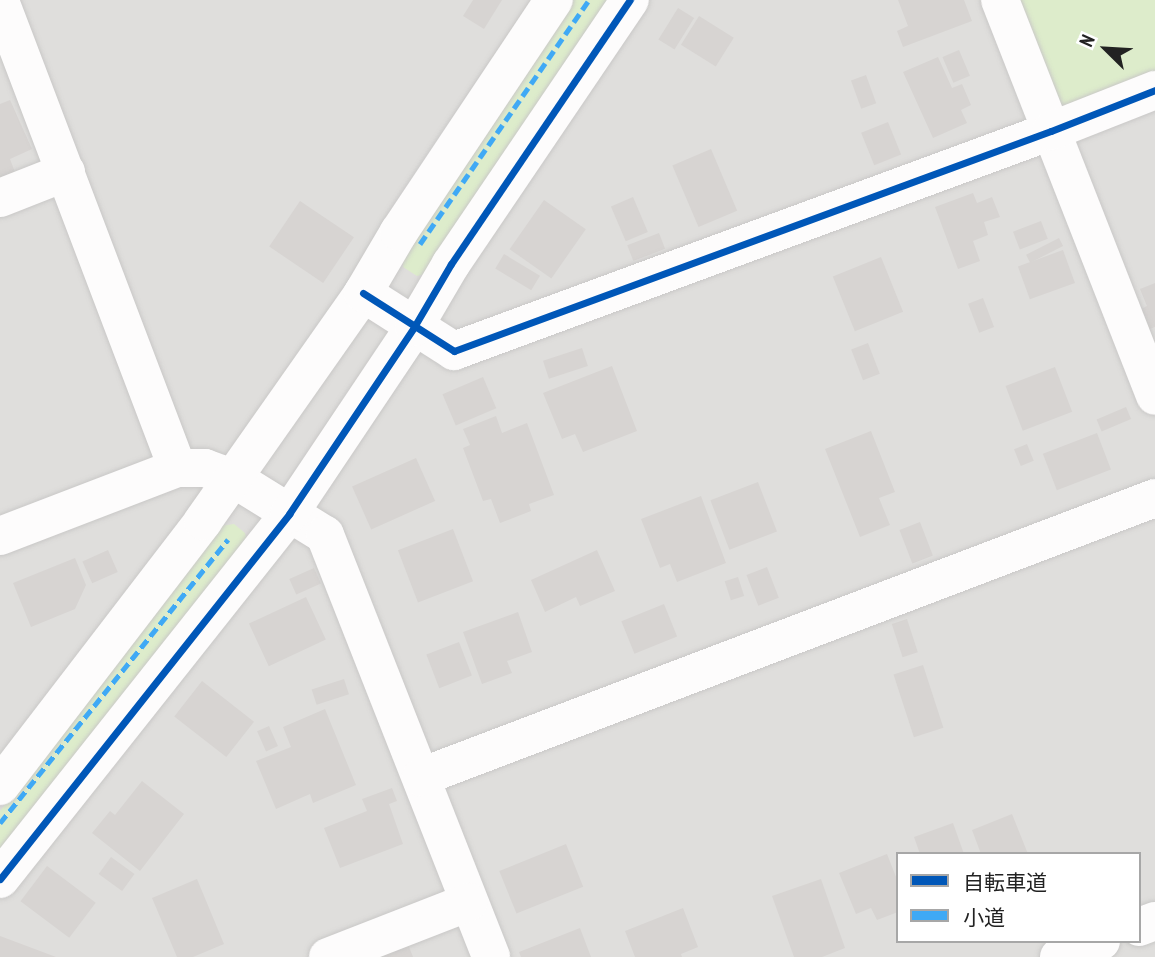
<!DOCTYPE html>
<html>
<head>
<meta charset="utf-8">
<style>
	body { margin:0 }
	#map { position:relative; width:1155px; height:957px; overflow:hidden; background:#f0eeeb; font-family:"PT Sans Narrow","Noto Sans JP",sans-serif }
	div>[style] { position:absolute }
	.residential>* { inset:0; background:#dfdedc }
	.grass>* { inset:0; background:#ddeccb }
	.building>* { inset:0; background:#d7d4d2; transform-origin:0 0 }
	.roads { filter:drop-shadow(0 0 2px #c9c8c7) drop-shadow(0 0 2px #c9c8c7) }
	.minor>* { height:38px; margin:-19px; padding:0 19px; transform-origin:19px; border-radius:19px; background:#fdfcfc }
	.quiet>* { height:5px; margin-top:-2.5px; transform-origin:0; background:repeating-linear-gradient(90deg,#3fa9f5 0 10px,transparent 0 15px) }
	.cycleway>* { height:7px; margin:-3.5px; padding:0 3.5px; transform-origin:3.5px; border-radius:3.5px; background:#0057b8 }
	span { translate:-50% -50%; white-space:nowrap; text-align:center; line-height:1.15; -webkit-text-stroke:5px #fff; paint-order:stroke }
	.legend { position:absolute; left:896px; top:852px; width:245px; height:91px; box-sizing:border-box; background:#fff; border:2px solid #a7a7a7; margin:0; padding:9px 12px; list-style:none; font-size:21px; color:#222 }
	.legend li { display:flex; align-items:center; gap:14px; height:35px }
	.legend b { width:35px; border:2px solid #a7a7a7 }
	.north { position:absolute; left:1071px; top:14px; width:70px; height:70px; -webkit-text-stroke:5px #fff; paint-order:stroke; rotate:294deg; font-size:19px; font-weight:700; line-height:28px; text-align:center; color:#222 }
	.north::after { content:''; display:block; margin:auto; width:24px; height:32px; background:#222; clip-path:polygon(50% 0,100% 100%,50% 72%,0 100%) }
</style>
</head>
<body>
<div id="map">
	<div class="residential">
		<div style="clip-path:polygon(evenodd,0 0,1155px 0,1155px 957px,0 957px,0 0,898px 854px,1139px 854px,1139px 941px,898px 941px,898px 854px)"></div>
	</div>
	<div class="grass">
		<div style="clip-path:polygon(569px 0,615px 0,430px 273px,417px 276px,403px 267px,402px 249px)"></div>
		<div style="clip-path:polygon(1000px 0,1155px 0,1155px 90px,1051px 131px)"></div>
		<div style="clip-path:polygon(234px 524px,245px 533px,248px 544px,0 865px,0 811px,220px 526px)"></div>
	</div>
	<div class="building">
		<div style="clip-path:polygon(473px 0,502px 0,484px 29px,463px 16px)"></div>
		<div style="clip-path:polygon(898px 0,964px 0,972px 21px,903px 47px,897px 31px,908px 26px)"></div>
		<div style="left:678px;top:8px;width:19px;height:37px;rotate:32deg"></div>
		<div style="left:699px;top:16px;width:41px;height:34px;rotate:32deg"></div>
		<div style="left:959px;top:50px;width:28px;height:18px;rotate:67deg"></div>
		<div style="clip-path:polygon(938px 57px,952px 88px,962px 84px,971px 105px,961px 110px,967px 123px,933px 138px,903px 72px)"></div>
		<div style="left:866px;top:75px;width:30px;height:16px;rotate:70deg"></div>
		<div style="clip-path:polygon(10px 100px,32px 149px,10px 159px,16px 175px,0 182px,0 104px)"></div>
		<div style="left:888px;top:122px;width:35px;height:29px;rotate:68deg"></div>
		<div style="left:711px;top:149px;width:67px;height:42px;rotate:67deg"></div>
		<div style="clip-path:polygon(973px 193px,977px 203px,992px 197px,1000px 217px,984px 222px,988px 235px,973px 241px,980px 261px,958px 269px,935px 207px)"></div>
		<div style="left:633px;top:197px;width:38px;height:24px;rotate:67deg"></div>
		<div style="left:544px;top:200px;width:51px;height:60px;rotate:35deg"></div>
		<div style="left:300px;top:201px;width:65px;height:55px;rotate:34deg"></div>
		<div style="left:1041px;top:221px;width:19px;height:30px;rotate:69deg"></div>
		<div style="left:659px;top:233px;width:17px;height:34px;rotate:69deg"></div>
		<div style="left:1059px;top:238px;width:9px;height:37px;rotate:63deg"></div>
		<div style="left:1063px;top:250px;width:35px;height:48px;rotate:70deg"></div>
		<div style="left:504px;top:254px;width:42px;height:17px;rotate:31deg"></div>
		<div style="left:881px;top:257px;width:59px;height:52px;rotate:68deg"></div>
		<div style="clip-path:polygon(1155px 283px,1155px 327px,1149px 329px,1141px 309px,1147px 306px,1140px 289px)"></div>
		<div style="left:983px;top:298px;width:31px;height:16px;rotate:69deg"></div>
		<div style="left:868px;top:343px;width:33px;height:18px;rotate:69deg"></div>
		<div style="left:582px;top:348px;width:19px;height:41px;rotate:72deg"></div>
		<div style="clip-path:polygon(612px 366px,637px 431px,583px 452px,575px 434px,562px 439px,543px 393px)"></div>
		<div style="left:1055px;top:367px;width:48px;height:53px;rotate:69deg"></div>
		<div style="left:483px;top:377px;width:34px;height:44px;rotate:67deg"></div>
		<div style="left:1126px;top:407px;width:13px;height:32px;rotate:67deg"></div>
		<div style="clip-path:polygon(496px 416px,502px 433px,527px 423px,554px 495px,529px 504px,531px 511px,500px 523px,491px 499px,483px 501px,463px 448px,470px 445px,463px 429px)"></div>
		<div style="clip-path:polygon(871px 431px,895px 492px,879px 498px,890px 525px,860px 537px,825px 449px)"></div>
		<div style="left:1097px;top:433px;width:39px;height:58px;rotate:69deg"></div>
		<div style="left:1027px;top:444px;width:18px;height:14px;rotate:68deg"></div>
		<div style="left:416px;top:458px;width:47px;height:70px;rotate:66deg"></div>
		<div style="left:758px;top:482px;width:53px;height:51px;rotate:69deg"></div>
		<div style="clip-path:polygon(701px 496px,726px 563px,677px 582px,670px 564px,660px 568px,641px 519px)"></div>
		<div style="left:920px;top:522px;width:36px;height:22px;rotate:69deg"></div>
		<div style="left:453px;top:529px;width:56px;height:59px;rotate:69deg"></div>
		<div style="left:108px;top:550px;width:24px;height:28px;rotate:66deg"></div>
		<div style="clip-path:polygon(597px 550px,615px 591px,580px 606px,576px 597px,545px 612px,531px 580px)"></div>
		<div style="clip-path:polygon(75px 558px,86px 585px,75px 609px,31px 627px,13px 583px)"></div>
		<div style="left:767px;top:567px;width:33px;height:22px;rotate:69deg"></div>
		<div style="left:314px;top:568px;width:17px;height:27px;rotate:66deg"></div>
		<div style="left:738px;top:577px;width:20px;height:14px;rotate:72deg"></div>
		<div style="left:306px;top:597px;width:47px;height:63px;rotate:65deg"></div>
		<div style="left:664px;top:604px;width:35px;height:46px;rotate:68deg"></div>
		<div style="clip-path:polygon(518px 612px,532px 652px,507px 661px,512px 673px,482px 684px,463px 632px)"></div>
		<div style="left:907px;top:619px;width:35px;height:16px;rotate:72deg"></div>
		<div style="left:459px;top:642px;width:36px;height:35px;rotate:69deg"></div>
		<div style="left:923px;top:665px;width:66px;height:31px;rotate:72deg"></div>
		<div style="left:344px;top:679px;width:16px;height:34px;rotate:72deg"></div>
		<div style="left:202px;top:681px;width:66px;height:45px;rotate:38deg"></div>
		<div style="clip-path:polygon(325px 709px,356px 785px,313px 803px,310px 794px,276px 809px,256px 761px,291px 747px,283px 727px)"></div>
		<div style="left:269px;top:726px;width:22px;height:13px;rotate:66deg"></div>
		<div style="clip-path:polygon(142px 781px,184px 814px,140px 871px,92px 833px,110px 811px,115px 815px)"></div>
		<div style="clip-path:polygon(392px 788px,397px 801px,389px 804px,403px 844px,340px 868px,324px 828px,367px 811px,362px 799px)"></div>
		<div style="clip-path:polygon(1012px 814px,1028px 854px,981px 854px,972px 830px)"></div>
		<div style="clip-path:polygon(953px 823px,964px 854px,920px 854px,914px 837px)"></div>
		<div style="left:566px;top:844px;width:46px;height:72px;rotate:68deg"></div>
		<div style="clip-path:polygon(887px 854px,898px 882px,898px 912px,877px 920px,871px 908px,856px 914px,839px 873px)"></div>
		<div style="left:111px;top:857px;width:29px;height:21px;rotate:36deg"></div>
		<div style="left:47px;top:866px;width:61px;height:44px;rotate:37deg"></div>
		<div style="clip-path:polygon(197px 879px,224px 944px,193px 957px,177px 957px,152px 898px)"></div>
		<div style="clip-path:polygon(821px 879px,845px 948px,822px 957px,794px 957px,772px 896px)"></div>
		<div style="clip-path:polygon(683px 908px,698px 947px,681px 954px,682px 957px,635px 957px,625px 931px)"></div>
		<div style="clip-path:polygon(580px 928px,591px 957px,521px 957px,519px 952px)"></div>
		<div style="clip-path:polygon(0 936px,56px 957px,0 957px)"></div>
		<div style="clip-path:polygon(408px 944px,413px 957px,373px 957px)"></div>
	</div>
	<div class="roads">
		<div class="minor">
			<div style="left:1000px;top:0;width:425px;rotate:68.6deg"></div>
			<div style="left:0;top:1px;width:499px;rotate:69.2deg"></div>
			<div style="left:0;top:198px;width:71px;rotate:-21.5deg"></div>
			<div style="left:363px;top:293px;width:108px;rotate:32.5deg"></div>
			<div style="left:454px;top:351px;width:636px;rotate:-20.23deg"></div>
			<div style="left:1051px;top:131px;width:112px;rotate:-21.5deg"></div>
			<div style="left:0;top:536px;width:190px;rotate:-21deg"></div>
			<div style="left:177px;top:468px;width:28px"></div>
			<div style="left:205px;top:468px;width:30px;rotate:20deg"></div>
			<div style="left:233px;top:478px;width:108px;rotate:31.8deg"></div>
			<div style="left:325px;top:535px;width:453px;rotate:68.5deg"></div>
			<div style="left:421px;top:777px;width:785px;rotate:-20.81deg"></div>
			<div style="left:0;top:786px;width:334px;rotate:-52.5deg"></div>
			<div style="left:203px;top:521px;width:279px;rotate:-54.9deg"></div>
			<div style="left:363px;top:293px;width:71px;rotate:-59.5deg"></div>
			<div style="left:399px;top:232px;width:279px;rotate:-56.3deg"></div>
			<div style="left:0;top:879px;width:466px;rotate:-51.6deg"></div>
			<div style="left:289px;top:514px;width:225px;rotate:-56.2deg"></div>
			<div style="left:414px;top:327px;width:73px;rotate:-59.6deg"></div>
			<div style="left:451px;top:264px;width:319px;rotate:-55.9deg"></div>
			<div style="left:1139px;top:927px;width:17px;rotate:-21deg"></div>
			<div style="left:328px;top:957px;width:151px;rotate:-21.3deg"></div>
			<div style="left:1059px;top:957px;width:45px;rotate:-20.9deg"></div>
		</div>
	</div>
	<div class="quiet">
		<div style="left:420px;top:244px;width:297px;rotate:-55.3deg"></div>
		<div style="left:0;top:823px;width:364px;rotate:-51.2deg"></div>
	</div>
	<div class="cycleway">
		<div style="left:363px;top:293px;width:108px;rotate:32.5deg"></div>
		<div style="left:454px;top:351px;width:636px;rotate:-20.23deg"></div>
		<div style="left:1051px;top:131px;width:112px;rotate:-21.5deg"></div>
		<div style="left:0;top:879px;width:466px;rotate:-51.6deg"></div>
		<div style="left:289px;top:514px;width:225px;rotate:-56.2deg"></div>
		<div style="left:414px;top:327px;width:73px;rotate:-59.6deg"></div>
		<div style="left:451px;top:264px;width:319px;rotate:-55.9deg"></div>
	</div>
	<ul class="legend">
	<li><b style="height:9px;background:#0057b8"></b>自転車道</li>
	<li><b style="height:9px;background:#3fa9f5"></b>小道</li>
	</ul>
	<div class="north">N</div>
</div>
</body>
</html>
